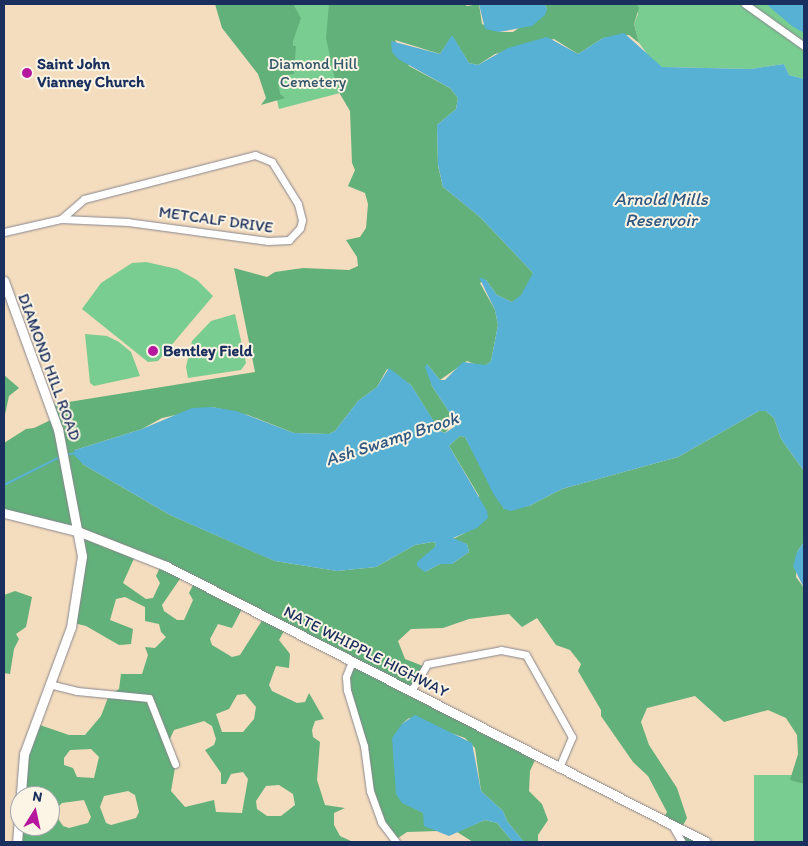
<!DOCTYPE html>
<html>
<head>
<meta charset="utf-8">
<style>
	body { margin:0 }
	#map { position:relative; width:808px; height:846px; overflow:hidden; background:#f4dcbe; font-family:Itim,sans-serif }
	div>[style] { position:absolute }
	.green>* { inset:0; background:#79cd90; transform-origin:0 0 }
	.forest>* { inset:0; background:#62b07a }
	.water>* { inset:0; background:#57b1d4 }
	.stream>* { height:2px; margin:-1px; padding:0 1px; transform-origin:1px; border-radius:1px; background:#57b1d4 }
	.roads { filter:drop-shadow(0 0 1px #88868e) drop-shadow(0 0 1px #88868e) }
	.minor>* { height:7px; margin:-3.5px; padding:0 3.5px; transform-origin:3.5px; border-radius:3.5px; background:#fff }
	.major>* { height:9px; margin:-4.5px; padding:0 4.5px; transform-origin:4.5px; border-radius:4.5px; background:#fff }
	.dots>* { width:14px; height:14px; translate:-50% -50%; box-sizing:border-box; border:2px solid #fcf5e5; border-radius:50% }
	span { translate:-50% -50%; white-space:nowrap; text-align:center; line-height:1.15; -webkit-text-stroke:4px #fcf5e5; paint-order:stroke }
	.poi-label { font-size:16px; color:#1b2f5e; font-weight:700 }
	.left { translate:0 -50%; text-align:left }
	.park-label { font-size:16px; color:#32566a }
	.street-label { font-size:16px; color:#1b2f5e }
	.water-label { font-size:18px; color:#2d5681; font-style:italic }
	.frame { position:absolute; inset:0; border:5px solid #1b2f5e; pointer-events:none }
	.north { position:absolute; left:10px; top:786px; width:50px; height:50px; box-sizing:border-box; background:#fcf5e5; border:1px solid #a2a6af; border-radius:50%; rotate:10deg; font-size:14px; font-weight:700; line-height:20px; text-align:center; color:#1b2f5e }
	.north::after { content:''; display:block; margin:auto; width:18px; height:22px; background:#b5179e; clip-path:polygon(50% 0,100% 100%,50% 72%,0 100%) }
</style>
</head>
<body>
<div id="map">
	<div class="green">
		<div style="clip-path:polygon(285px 4px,333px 4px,340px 93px,279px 109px,270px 68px)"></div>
		<div style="clip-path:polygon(637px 4px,766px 4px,804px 33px,804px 79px,789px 75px,784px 64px,751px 69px,662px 67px,651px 59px,639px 43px,634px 24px,638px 14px)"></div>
		<div style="clip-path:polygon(146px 262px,177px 269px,197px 280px,213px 296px,158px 361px,148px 362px,82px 309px,101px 283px,132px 263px)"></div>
		<div style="clip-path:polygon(235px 314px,246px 363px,241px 370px,188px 378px,186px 367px,192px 341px,211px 321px)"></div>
		<div style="clip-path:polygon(85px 334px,107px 336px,119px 342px,131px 352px,140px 376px,94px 386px,90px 383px)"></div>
		<div style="left:804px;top:775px;width:67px;height:50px;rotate:90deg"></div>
	</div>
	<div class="forest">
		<div style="clip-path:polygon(215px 4px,293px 4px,301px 18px,293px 41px,293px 46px,296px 46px,294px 74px,284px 75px,278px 82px,280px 94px,285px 98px,261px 105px,266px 98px,258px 74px,222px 28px)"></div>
		<div style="clip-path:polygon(evenodd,329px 4px,464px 4px,467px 6px,479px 4px,482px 24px,499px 32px,513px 32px,547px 9px,545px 4px,637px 4px,639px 8px,634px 24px,639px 43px,629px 35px,603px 38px,578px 54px,554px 39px,495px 54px,478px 65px,469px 63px,452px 36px,440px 54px,395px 40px,409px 66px,450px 88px,458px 98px,456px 109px,437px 125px,438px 166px,443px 187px,480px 217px,533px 273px,532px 279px,518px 300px,512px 302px,497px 295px,486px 280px,480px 283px,495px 310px,498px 325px,491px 361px,486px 365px,477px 365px,467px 361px,440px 380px,427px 364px,432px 386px,455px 421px,445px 433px,439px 430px,411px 385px,387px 369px,377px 387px,358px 401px,335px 431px,329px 434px,294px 433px,248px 415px,212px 407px,162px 418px,142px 429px,75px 450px,77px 456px,84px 465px,170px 515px,275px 561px,337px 571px,376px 567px,415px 545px,432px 542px,436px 543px,435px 547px,425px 572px,440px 564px,452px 564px,469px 552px,467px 544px,453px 539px,465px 533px,479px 496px,449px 446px,460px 436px,465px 437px,504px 509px,529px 506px,562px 489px,678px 457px,759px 411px,766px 411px,774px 418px,781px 439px,804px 471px,804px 542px,797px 552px,796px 577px,804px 588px,804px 784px,790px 780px,798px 754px,797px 735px,786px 718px,768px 710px,724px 722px,695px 696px,647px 708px,641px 722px,649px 745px,677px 788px,687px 818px,681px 829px,704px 842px,680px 842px,672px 826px,662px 821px,667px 812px,648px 776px,633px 762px,601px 716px,601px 710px,578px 671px,581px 664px,570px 650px,556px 645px,537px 618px,522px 627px,509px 614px,469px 619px,443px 628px,411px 629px,398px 641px,405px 659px,423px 666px,412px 694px,536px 758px,530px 771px,529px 791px,542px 804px,548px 820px,538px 835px,538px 842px,524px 842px,507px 821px,503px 811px,481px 791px,475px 748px,465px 738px,409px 718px,402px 724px,396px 794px,423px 813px,438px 831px,407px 832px,395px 840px,377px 815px,366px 760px,347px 691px,352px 664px,285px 629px,279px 640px,290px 654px,289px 668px,276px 666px,269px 685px,272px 691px,297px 703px,305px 702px,309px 693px,324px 719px,315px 721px,312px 730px,313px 737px,320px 742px,317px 780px,325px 805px,345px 808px,334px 813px,334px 825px,340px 836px,353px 842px,18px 842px,18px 804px,34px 723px,69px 735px,85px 735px,101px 716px,109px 695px,119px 689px,121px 674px,142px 674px,148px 655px,145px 647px,155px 648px,166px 637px,161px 632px,159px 624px,145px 621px,145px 607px,125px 597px,116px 599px,110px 620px,133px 629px,131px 644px,119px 645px,86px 626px,74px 623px,80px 533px,4px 514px,4px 443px,26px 429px,34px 428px,55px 418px,50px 405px,255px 372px,234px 268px,267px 277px,275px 272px,303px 268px,349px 270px,358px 266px,357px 257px,346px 240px,360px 237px,366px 228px,368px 204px,365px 193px,348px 186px,355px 170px,352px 163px,350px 111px,337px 89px,326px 38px,329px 4px,136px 554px,161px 565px,156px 576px,160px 583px,153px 598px,146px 599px,123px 583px,136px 554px,329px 4px,182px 576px,194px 583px,189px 593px,193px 600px,184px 620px,177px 620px,164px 611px,162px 605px,182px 576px,329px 4px,243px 607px,263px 619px,240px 655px,232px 657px,212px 645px,210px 639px,218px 624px,232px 628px,243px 607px,329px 4px,245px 694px,256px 707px,254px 719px,243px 732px,222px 732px,216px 714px,229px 709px,237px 695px,245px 694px,329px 4px,204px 721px,212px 726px,216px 739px,214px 745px,205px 750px,221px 773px,221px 784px,226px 784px,231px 774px,243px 772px,248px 779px,242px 813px,216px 812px,214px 800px,185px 807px,171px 791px,175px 768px,169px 741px,174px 730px,204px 721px,329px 4px,91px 749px,99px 757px,94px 778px,77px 777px,73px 768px,64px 765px,64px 758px,70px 750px,91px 749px,329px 4px,279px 785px,293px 794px,295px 805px,281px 816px,267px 816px,257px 809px,256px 801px,266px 786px,279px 785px,329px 4px,128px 791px,135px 795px,139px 812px,136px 818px,111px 825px,106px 823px,100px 807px,104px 796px,128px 791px,329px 4px,20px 796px,50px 796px,50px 826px,20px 826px,20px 796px,329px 4px,84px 800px,91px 817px,88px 823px,69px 828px,63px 826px,59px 820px,58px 807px,62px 803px,84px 800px)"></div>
		<div style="clip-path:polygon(4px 375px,19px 388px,9px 396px,4px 419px)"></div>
		<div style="clip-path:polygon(15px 591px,32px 597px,26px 627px,16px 634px,19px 639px,14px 649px,10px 674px,4px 673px,4px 595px)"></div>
		<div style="clip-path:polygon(485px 820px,497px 823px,513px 842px,473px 842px,457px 832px)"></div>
	</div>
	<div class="water">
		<div style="clip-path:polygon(479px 4px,545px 4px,547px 9px,545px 15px,532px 26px,499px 32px,485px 29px)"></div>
		<div style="clip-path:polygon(766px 4px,804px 4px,804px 33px,792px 26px)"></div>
		<div style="clip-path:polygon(624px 33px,662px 67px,751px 69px,784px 64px,789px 75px,804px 79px,804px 471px,781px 439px,774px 418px,766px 411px,759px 411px,678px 457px,562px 489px,529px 506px,511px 511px,504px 509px,494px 495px,465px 437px,460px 436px,449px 446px,487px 511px,488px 518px,477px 528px,453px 538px,467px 544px,469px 552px,452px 564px,440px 564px,425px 572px,417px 566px,417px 562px,435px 547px,436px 543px,432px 542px,415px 545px,376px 567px,337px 571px,275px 561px,258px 554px,170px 515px,84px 465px,73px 454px,75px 450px,142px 429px,192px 408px,212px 407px,236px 411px,294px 433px,329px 434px,335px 431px,358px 401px,377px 387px,389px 368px,411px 385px,440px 431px,445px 433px,454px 427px,455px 421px,432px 386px,425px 367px,427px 364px,440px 380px,445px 380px,463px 362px,486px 365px,491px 361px,498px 325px,495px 310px,479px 277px,486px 280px,497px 295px,512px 302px,521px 295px,533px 273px,480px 217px,443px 187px,438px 165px,437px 125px,456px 109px,458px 98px,450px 88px,398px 59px,392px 52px,391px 41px,440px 54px,452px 35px,469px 63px,478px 65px,508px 48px,547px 37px,578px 54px,603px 38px)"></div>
		<div style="clip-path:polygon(804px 542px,804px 588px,793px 566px,797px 552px)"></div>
		<div style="clip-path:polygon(415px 715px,472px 743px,481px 791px,503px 811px,507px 821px,524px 842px,513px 842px,497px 823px,485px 820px,449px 836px,424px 826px,423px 813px,402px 803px,396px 794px,392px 738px,402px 724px)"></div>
	</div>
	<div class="stream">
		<div style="left:66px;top:455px;width:10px;rotate:-11deg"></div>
		<div style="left:4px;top:485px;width:63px;rotate:-26.6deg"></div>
	</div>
	<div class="roads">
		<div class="minor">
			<div style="left:745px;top:4px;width:72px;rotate:35.4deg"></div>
			<div style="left:255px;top:155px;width:18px;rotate:22deg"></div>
			<div style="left:272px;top:162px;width:49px;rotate:58.2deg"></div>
			<div style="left:298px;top:204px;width:16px;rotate:76deg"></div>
			<div style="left:302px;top:220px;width:8px;rotate:104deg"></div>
			<div style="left:300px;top:228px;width:16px;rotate:133deg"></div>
			<div style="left:289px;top:240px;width:21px;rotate:177deg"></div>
			<div style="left:268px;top:241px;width:141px;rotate:-172.3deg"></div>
			<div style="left:128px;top:222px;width:67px;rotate:-177.4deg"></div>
			<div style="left:61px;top:219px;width:30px;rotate:-41deg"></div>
			<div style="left:84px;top:199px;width:177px;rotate:-14.4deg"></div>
			<div style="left:4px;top:232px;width:58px;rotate:-12.8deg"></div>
			<div style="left:352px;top:661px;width:17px;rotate:111deg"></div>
			<div style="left:346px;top:677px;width:13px;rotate:86deg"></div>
			<div style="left:347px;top:690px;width:59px;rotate:73.1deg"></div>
			<div style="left:364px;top:746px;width:45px;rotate:82.4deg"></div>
			<div style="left:370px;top:791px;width:33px;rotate:70deg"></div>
			<div style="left:381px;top:822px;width:25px;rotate:53deg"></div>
			<div style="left:49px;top:684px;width:29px;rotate:14deg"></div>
			<div style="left:77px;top:691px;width:72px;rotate:5.6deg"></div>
			<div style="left:149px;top:698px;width:71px;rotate:68.5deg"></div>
			<div style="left:411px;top:691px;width:31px;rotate:-59deg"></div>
			<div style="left:427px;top:664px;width:75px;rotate:-10.7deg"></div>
			<div style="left:501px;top:650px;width:25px;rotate:11deg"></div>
			<div style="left:526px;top:655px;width:94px;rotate:60.7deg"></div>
			<div style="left:572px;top:737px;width:34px;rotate:113deg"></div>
			<div style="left:672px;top:825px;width:20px;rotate:60deg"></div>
		</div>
		<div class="major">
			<div style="left:4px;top:281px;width:158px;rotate:70deg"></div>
			<div style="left:58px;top:429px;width:129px;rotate:79.3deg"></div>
			<div style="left:82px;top:556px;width:72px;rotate:98.8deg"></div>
			<div style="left:71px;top:627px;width:135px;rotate:110.3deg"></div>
			<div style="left:24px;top:754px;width:88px;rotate:94.5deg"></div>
			<div style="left:4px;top:513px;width:78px;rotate:14deg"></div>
			<div style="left:80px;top:532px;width:92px;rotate:21.6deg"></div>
			<div style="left:166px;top:566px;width:606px;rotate:27.07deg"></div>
		</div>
	</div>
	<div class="dots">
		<div style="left:27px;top:73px;background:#b5179e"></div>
		<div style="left:153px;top:351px;background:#b5179e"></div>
	</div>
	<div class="poi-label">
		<span class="left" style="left:37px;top:73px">Saint John<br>Vianney Church</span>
		<span class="left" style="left:163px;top:351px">Bentley Field</span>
	</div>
	<div class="park-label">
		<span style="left:313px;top:73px">Diamond Hill<br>Cemetery</span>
	</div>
	<div class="street-label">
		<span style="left:216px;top:220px;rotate:8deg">METCALF DRIVE</span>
		<span style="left:49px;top:367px;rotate:70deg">DIAMOND HILL ROAD</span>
		<span style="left:366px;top:652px;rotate:27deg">NATE WHIPPLE HIGHWAY</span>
	</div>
	<div class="water-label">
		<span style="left:661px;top:210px">Arnold Mills<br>Reservoir</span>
		<span style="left:392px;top:439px;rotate:-18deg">Ash Swamp Brook</span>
	</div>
	<div class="frame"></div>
	<div class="north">N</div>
</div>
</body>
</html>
